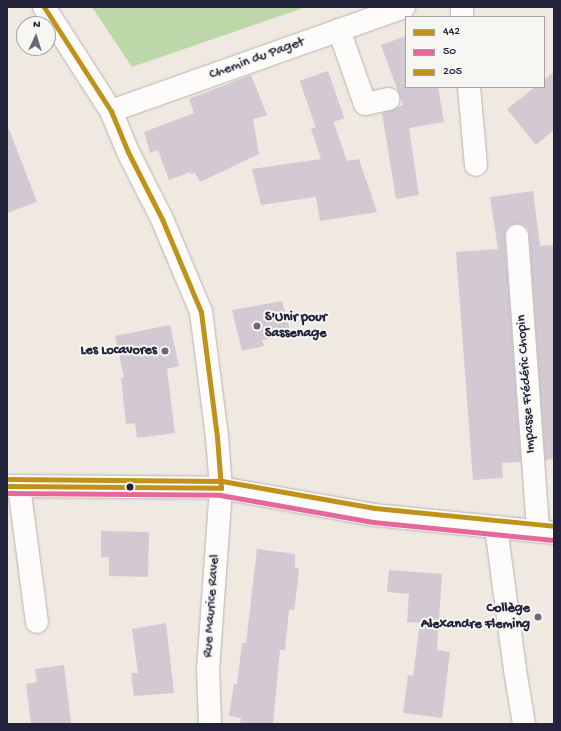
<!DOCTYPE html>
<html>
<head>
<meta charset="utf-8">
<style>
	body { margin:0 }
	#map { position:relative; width:561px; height:731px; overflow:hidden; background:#efe9e1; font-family:"Gochi Hand",sans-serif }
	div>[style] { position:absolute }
	.green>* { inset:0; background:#bdd7a9 }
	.building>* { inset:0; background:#d2c9d3; transform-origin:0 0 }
	.roads { filter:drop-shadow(0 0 1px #b7b4b1) drop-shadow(0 0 1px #b7b4b1) }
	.minor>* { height:22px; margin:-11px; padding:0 11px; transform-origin:11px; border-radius:11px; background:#fdfcfa }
	.bus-1>* { height:5px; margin:-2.5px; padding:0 2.5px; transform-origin:2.5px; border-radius:2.5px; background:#c0921a }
	.bus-2>* { height:5px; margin:-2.5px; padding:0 2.5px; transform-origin:2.5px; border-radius:2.5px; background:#e7679c }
	.bus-3>* { height:5px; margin:-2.5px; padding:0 2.5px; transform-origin:2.5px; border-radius:2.5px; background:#c0921a }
	.dots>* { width:11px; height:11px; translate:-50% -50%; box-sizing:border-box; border:2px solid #f6f6f2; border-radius:50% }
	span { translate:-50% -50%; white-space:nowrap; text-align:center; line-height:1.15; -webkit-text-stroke:4px #f6f6f2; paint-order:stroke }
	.street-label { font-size:14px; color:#22223b }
	.poi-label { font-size:14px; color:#22223b; font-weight:700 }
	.left { translate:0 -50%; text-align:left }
	.right { translate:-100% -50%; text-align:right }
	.frame { position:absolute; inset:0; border:8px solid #22223b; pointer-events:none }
	.legend { position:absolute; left:405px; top:16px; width:140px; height:72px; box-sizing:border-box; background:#f6f6f2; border:1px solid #a1a1a9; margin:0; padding:5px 7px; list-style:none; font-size:12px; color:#22223b }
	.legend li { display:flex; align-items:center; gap:8px; height:20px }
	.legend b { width:20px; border:1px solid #a1a1a9 }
	.north { position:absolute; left:16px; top:16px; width:40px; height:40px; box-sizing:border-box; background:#f6f6f2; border:1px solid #a1a1a9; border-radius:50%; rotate:4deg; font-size:11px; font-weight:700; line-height:16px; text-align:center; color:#22223b }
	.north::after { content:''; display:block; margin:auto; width:14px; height:18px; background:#6a6875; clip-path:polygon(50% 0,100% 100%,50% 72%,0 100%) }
</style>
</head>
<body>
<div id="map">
	<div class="green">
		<div style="clip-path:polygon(92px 7px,306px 7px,132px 67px)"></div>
	</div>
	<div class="building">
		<div style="clip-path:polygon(406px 36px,406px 87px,438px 87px,444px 122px,409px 128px,419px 195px,396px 199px,382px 113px,403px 105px,381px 45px)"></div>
		<div style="left:328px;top:71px;width:50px;height:30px;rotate:71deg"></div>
		<div style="clip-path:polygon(554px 72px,554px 130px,536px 145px,507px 109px,535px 87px,544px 87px,544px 80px)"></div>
		<div style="clip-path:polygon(251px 75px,267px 115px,253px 119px,259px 154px,200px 182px,195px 173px,191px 174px,190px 172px,169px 180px,158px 150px,150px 153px,144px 132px,194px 113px,189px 99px)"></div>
		<div style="clip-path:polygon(333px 121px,347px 161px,359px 159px,377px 212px,320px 221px,316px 197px,261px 205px,252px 169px,321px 159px,311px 129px)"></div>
		<div style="clip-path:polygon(7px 129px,9px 129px,37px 202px,7px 213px)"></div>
		<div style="clip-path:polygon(533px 191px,540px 246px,554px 245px,554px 459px,545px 460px,529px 235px,528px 229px,523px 225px,516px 224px,510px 225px,506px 230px,505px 237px,521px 462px,502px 463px,503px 478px,473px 480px,456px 252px,498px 249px,490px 197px)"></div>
		<div style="clip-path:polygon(282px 301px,291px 335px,262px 340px,264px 346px,242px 351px,232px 310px)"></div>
		<div style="clip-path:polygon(170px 325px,179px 366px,167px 369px,175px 433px,137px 438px,135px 423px,126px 424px,121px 378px,124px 377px,115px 336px)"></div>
		<div style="clip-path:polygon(101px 531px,149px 532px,148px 577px,109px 576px,109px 557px,101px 557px)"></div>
		<div style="clip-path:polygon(257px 549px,295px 554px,295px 567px,299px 568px,298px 581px,294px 610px,289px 610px,285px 650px,280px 650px,273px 724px,240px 724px,241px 718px,229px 716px,234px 684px,237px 684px,242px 643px,246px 643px)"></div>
		<div style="clip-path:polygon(389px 570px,442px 574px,437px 650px,450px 652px,442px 718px,403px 713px,408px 675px,413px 676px,420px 623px,407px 622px,409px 594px,387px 592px)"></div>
		<div style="clip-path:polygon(166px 623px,174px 693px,134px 696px,131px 673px,138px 673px,132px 629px)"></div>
		<div style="clip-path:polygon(64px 665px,71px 724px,31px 724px,26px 684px,37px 682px,35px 669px)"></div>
	</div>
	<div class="roads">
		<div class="minor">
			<div style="left:44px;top:7px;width:124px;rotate:57.2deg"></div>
			<div style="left:111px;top:111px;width:44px;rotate:67.5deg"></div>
			<div style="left:128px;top:152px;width:75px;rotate:63.1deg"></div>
			<div style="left:162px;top:219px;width:101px;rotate:67.2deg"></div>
			<div style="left:201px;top:312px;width:126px;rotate:82.7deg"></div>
			<div style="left:217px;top:437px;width:51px;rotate:85.5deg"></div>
			<div style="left:221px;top:488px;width:181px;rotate:94.1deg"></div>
			<div style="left:208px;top:669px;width:55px;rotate:87.9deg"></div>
			<div style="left:462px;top:7px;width:10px;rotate:90deg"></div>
			<div style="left:339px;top:30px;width:78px;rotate:70.6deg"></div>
			<div style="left:365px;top:104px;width:24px;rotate:-12deg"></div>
			<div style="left:469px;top:87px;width:78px;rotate:84.9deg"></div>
			<div style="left:111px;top:111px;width:311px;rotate:-19.5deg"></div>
			<div style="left:517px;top:236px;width:296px;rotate:85.9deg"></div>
			<div style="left:7px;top:486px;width:214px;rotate:0.5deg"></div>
			<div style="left:221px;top:488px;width:155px;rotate:10deg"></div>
			<div style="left:374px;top:515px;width:181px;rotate:5.7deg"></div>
			<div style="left:19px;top:486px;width:137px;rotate:82.5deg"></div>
			<div style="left:496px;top:527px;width:144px;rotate:82.4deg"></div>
			<div style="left:515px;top:670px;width:55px;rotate:80.5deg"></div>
		</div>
	</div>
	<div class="bus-1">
		<div style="left:44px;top:7px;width:124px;rotate:57.2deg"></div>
		<div style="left:111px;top:111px;width:44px;rotate:67.5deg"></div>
		<div style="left:128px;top:152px;width:75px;rotate:63.1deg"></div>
		<div style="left:162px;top:219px;width:101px;rotate:67.2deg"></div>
		<div style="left:201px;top:312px;width:126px;rotate:82.7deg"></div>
		<div style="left:217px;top:437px;width:51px;rotate:85.5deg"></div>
		<div style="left:7px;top:486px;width:214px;rotate:0.5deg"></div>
	</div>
	<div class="bus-2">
		<div style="left:7px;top:493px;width:213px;rotate:0.5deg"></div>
		<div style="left:220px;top:495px;width:155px;rotate:10deg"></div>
		<div style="left:373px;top:522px;width:181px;rotate:5.7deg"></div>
	</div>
	<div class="bus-3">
		<div style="left:7px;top:479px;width:215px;rotate:0.5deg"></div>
		<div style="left:222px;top:481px;width:155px;rotate:10deg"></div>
		<div style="left:375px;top:508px;width:180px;rotate:5.7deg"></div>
	</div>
	<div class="dots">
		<div style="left:257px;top:326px;background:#6a6875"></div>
		<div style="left:165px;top:351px;background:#6a6875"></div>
		<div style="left:130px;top:487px;background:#22223b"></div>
		<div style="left:538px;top:617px;background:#6a6875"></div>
	</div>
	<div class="street-label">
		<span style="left:257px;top:59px;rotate:-20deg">Chemin du Paget</span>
		<span style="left:527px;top:384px;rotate:-94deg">Impasse Frédéric Chopin</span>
		<span style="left:212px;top:606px;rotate:-86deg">Rue Maurice Ravel</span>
	</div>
	<div class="poi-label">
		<span class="left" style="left:265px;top:326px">S'Unir pour<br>Sassenage</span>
		<span class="right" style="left:157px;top:351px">Les Locavores</span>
		<span class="right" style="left:530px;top:617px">Collège<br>Alexandre Fleming</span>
	</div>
	<div class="frame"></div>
	<ul class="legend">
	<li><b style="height:5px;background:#c0921a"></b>442</li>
	<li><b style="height:5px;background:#e7679c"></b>50</li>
	<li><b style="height:5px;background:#c0921a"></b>205</li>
	</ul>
	<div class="north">N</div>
</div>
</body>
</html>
